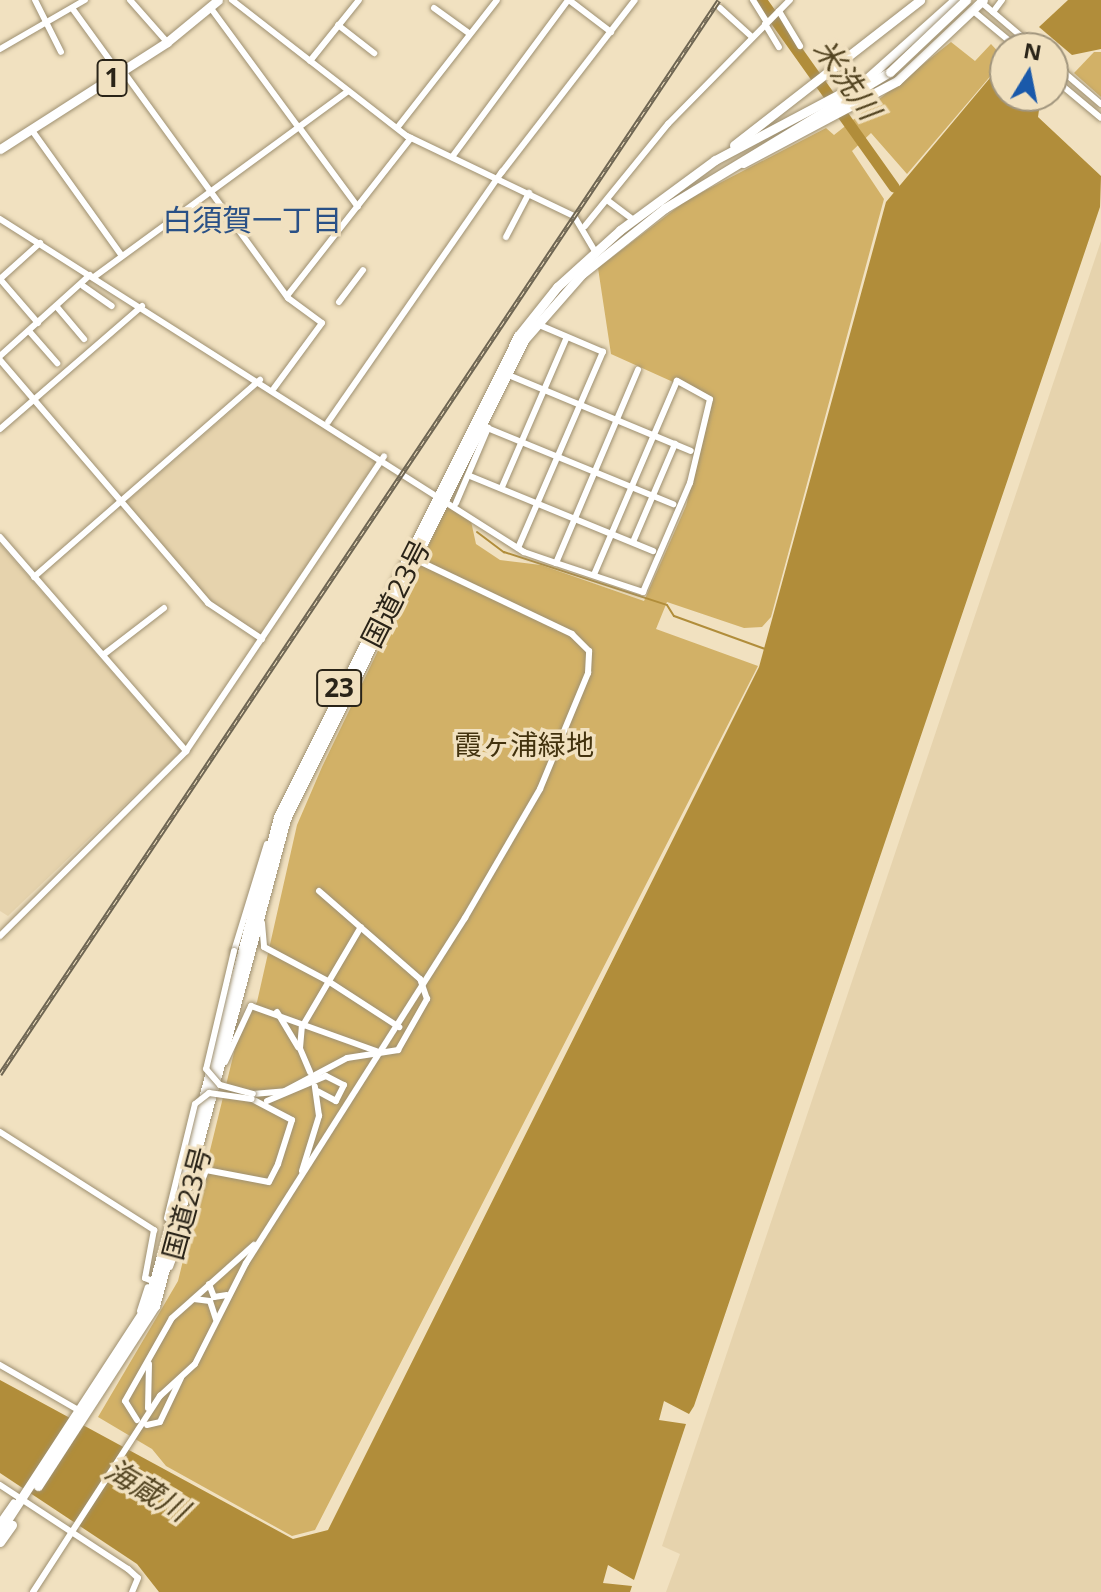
<!DOCTYPE html>
<html>
<head>
<meta charset="utf-8">
<style>
	body { margin:0 }
	#map { position:relative; width:1101px; height:1592px; overflow:hidden; background:#f1e1c0; font-family:"Open Sans","Noto Sans JP",sans-serif }
	div>[style] { position:absolute }
	.built>* { inset:0; background:#e6d3ad }
	.green>* { inset:0; background:#d2b167 }
	.water>* { inset:0; background:#b18d3a }
	.stream>* { height:2px; margin:-1px; padding:0 1px; transform-origin:1px; border-radius:1px; background:#b18d3a }
	.river>* { height:11px; margin:-5.5px; padding:0 5.5px; transform-origin:5.5px; border-radius:5.5px; background:#b18d3a }
	.roads { filter:drop-shadow(0 0 2px #9e9071) drop-shadow(0 0 2px #9e9071) }
	.minor>* { height:6px; margin:-3px; padding:0 3px; transform-origin:3px; border-radius:3px; background:#fff }
	.highway>* { height:9px; margin:-4.5px; padding:0 4.5px; transform-origin:4.5px; border-radius:4.5px; background:#fff }
	.rail>* { height:5px; margin-top:-2.5px; transform-origin:0; background:repeating-linear-gradient(90deg,#f1e1c0 0 6px,#6e6552 0 12px); box-sizing:border-box; border-block:2px solid #6e6552 }
	.bridges { filter:drop-shadow(0 0 2px #9e9071) drop-shadow(0 0 2px #9e9071) }
	.minor-bridge>* { height:6px; margin:-3px; padding:0 3px; transform-origin:3px; border-radius:3px; background:#fff }
	.highway-bridge>* { height:9px; margin:-4.5px; padding:0 4.5px; transform-origin:4.5px; border-radius:4.5px; background:#fff }
	span { translate:-50% -50%; white-space:nowrap; text-align:center; line-height:1.15; -webkit-text-stroke:7px #f1e1c0; paint-order:stroke }
	.shield-label span { padding:2px 6px; background:#f1e1c0; border:2px solid; border-radius:6px; -webkit-text-stroke-width:0 }
	.shield-label { font-size:26px; color:#2a2418; font-weight:700 }
	.street-label { font-size:28px; color:#2a2418 }
	.park-label { font-size:28px; color:#42320e }
	.water-label { font-size:30px; color:#534421; font-style:italic }
	.neighbourhood-label { font-size:30px; color:#295086 }
	.north { position:absolute; left:989px; top:32px; width:80px; height:80px; box-sizing:border-box; background:#f1e1c0; border:2px solid #a1957d; border-radius:50%; rotate:10deg; font-size:22px; font-weight:700; line-height:32px; text-align:center; color:#2a2418 }
	.north::after { content:''; display:block; margin:auto; width:28px; height:36px; background:#1a59aa; clip-path:polygon(50% 0,100% 100%,50% 72%,0 100%) }
</style>
</head>
<body>
<div id="map">
	<div class="built">
		<div style="clip-path:polygon(1101px 241px,1101px 1592px,666px 1592px,680px 1554px,662px 1546px)"></div>
		<div style="clip-path:polygon(260px 386px,380px 460px,260px 636px,209px 601px,126px 502px)"></div>
		<div style="clip-path:polygon(0 544px,181px 751px,8px 916px,0 911px)"></div>
	</div>
	<div class="green">
		<div style="clip-path:polygon(951px 42px,975px 61px,991px 44px,1005px 59px,907px 174px,871px 133px,852px 151px,884px 199px,771px 617px,762px 627px,744px 628px,667px 602px,656px 629px,758px 666px,315px 1530px,292px 1536px,166px 1466px,152px 1449px,98px 1417px,178px 1281px,240px 1028px,257px 1002px,297px 825px,322px 767px,447px 507px,471px 521px,476px 544px,500px 560px,541px 565px,644px 601px,686px 506px,713px 400px,611px 354px,598px 268px,687px 200px,826px 128px,834px 135px)"></div>
		<div style="clip-path:polygon(1094px 52px,1101px 52px,1101px 97px,1074px 73px)"></div>
	</div>
	<div class="water">
		<div style="clip-path:polygon(1068px 0,1101px 0,1101px 49px,1072px 55px,1039px 27px)"></div>
		<div style="clip-path:polygon(1005px 60px,1005px 96px,1041px 96px,1038px 117px,1101px 176px,1100px 207px,694px 1406px,689px 1414px,664px 1401px,659px 1420px,686px 1424px,634px 1580px,608px 1565px,603px 1583px,632px 1586px,630px 1592px,159px 1592px,137px 1564px,0 1473px,0 1380px,293px 1539px,328px 1530px,759px 667px,886px 202px)"></div>
	</div>
	<div class="stream">
		<div style="left:477px;top:532px;width:34px;rotate:37deg"></div>
		<div style="left:504px;top:552px;width:171px;rotate:18deg"></div>
		<div style="left:667px;top:605px;width:13px;rotate:58deg"></div>
		<div style="left:674px;top:616px;width:97px;rotate:19.9deg"></div>
	</div>
	<div class="river">
		<div style="left:761px;top:0;width:229px;rotate:54.6deg"></div>
	</div>
	<div class="roads">
		<div class="minor">
			<div style="left:35px;top:0;width:58px;rotate:63.4deg"></div>
			<div style="left:130px;top:0;width:56px;rotate:48.6deg"></div>
			<div style="left:232px;top:0;width:222px;rotate:37.9deg"></div>
			<div style="left:407px;top:136px;width:185px;rotate:25.6deg"></div>
			<div style="left:574px;top:216px;width:43px;rotate:59.3deg"></div>
			<div style="left:569px;top:0;width:53px;rotate:37.3deg"></div>
			<div style="left:753px;top:0;width:26px;rotate:58deg"></div>
			<div style="left:981px;top:2px;width:71px;rotate:40.4deg"></div>
			<div style="left:210px;top:7px;width:149px;rotate:53.7deg"></div>
			<div style="left:72px;top:8px;width:80px;rotate:54.1deg"></div>
			<div style="left:434px;top:8px;width:44px;rotate:35.8deg"></div>
			<div style="left:720px;top:8px;width:43px;rotate:42.2deg"></div>
			<div style="left:972px;top:10px;width:60px;rotate:39.6deg"></div>
			<div style="left:779px;top:11px;width:41px;rotate:59deg"></div>
			<div style="left:993px;top:12px;width:15px;rotate:-53deg"></div>
			<div style="left:765px;top:24px;width:27px;rotate:59deg"></div>
			<div style="left:338px;top:25px;width:46px;rotate:37.9deg"></div>
			<div style="left:0;top:49px;width:98px;rotate:-30deg"></div>
			<div style="left:310px;top:61px;width:78px;rotate:-51.2deg"></div>
			<div style="left:1053px;top:63px;width:63px;rotate:40.5deg"></div>
			<div style="left:123px;top:71px;width:281px;rotate:54deg"></div>
			<div style="left:288px;top:298px;width:42px;rotate:36.3deg"></div>
			<div style="left:322px;top:323px;width:81px;rotate:126.4deg"></div>
			<div style="left:1053px;top:78px;width:62px;rotate:39.8deg"></div>
			<div style="left:299px;top:127px;width:99px;rotate:53.6deg"></div>
			<div style="left:397px;top:128px;width:162px;rotate:-52deg"></div>
			<div style="left:31px;top:129px;width:156px;rotate:54.4deg"></div>
			<div style="left:452px;top:157px;width:195px;rotate:-53.5deg"></div>
			<div style="left:607px;top:200px;width:34px;rotate:37deg"></div>
			<div style="left:0;top:219px;width:621px;rotate:32.44deg"></div>
			<div style="left:524px;top:552px;width:34px;rotate:19deg"></div>
			<div style="left:556px;top:563px;width:92px;rotate:18.4deg"></div>
			<div style="left:643px;top:592px;width:119px;rotate:-66.7deg"></div>
			<div style="left:690px;top:483px;width:86px;rotate:-76.6deg"></div>
			<div style="left:710px;top:399px;width:38px;rotate:-151deg"></div>
			<div style="left:677px;top:381px;width:211px;rotate:113.2deg"></div>
			<div style="left:585px;top:226px;width:132px;rotate:-50.9deg"></div>
			<div style="left:668px;top:124px;width:174px;rotate:-45.5deg"></div>
			<div style="left:506px;top:237px;width:50px;rotate:-62.4deg"></div>
			<div style="left:94px;top:277px;width:315px;rotate:-36.2deg"></div>
			<div style="left:83px;top:286px;width:35px;rotate:35deg"></div>
			<div style="left:287px;top:296px;width:201px;rotate:-51.9deg"></div>
			<div style="left:339px;top:302px;width:40px;rotate:-53deg"></div>
			<div style="left:57px;top:307px;width:42px;rotate:49.8deg"></div>
			<div style="left:38px;top:323px;width:58px;rotate:-130.8deg"></div>
			<div style="left:0;top:279px;width:54px;rotate:-42deg"></div>
			<div style="left:29px;top:331px;width:43px;rotate:48.8deg"></div>
			<div style="left:0;top:356px;width:121px;rotate:-42deg"></div>
			<div style="left:0;top:360px;width:320px;rotate:49.4deg"></div>
			<div style="left:208px;top:603px;width:65px;rotate:33.7deg"></div>
			<div style="left:506px;top:374px;width:200px;rotate:22.6deg"></div>
			<div style="left:328px;top:422px;width:305px;rotate:-55.2deg"></div>
			<div style="left:502px;top:172px;width:217px;rotate:-52.3deg"></div>
			<div style="left:480px;top:425px;width:209px;rotate:22.3deg"></div>
			<div style="left:0;top:429px;width:188px;rotate:-40.9deg"></div>
			<div style="left:470px;top:476px;width:198px;rotate:22.3deg"></div>
			<div style="left:502px;top:487px;width:163px;rotate:-66.6deg"></div>
			<div style="left:456px;top:503px;width:82px;rotate:-66.9deg"></div>
			<div style="left:0;top:537px;width:284px;rotate:49deg"></div>
			<div style="left:633px;top:542px;width:107px;rotate:-66.8deg"></div>
			<div style="left:518px;top:548px;width:214px;rotate:-66.6deg"></div>
			<div style="left:603px;top:352px;width:72px;rotate:-157deg"></div>
			<div style="left:556px;top:563px;width:210px;rotate:-67deg"></div>
			<div style="left:34px;top:577px;width:300px;rotate:-41.1deg"></div>
			<div style="left:103px;top:655px;width:77px;rotate:-37.6deg"></div>
			<div style="left:262px;top:923px;width:24px;rotate:85deg"></div>
			<div style="left:264px;top:947px;width:72px;rotate:28deg"></div>
			<div style="left:0;top:936px;width:262px;rotate:-44.8deg"></div>
			<div style="left:186px;top:751px;width:355px;rotate:-56.1deg"></div>
			<div style="left:234px;top:951px;width:112px;rotate:-72.9deg"></div>
			<div style="left:328px;top:981px;width:85px;rotate:32.9deg"></div>
			<div style="left:277px;top:1012px;width:41px;rotate:59deg"></div>
			<div style="left:225px;top:1062px;width:62px;rotate:-65.1deg"></div>
			<div style="left:251px;top:1006px;width:133px;rotate:19.8deg"></div>
			<div style="left:310px;top:1072px;width:26px;rotate:-113deg"></div>
			<div style="left:300px;top:1048px;width:21px;rotate:-85deg"></div>
			<div style="left:302px;top:1027px;width:116px;rotate:-59.5deg"></div>
			<div style="left:253px;top:1094px;width:32px;rotate:-5deg"></div>
			<div style="left:285px;top:1091px;width:70px;rotate:-28deg"></div>
			<div style="left:347px;top:1058px;width:52px;rotate:-8.9deg"></div>
			<div style="left:398px;top:1050px;width:59px;rotate:-60.4deg"></div>
			<div style="left:427px;top:999px;width:21px;rotate:-109deg"></div>
			<div style="left:420px;top:979px;width:134px;rotate:-138.9deg"></div>
			<div style="left:267px;top:1101px;width:64px;rotate:-23deg"></div>
			<div style="left:326px;top:1076px;width:20px;rotate:27deg"></div>
			<div style="left:344px;top:1085px;width:18px;rotate:117deg"></div>
			<div style="left:336px;top:1101px;width:21px;rotate:-152deg"></div>
			<div style="left:0;top:1132px;width:183px;rotate:32.5deg"></div>
			<div style="left:154px;top:1230px;width:49px;rotate:100.6deg"></div>
			<div style="left:145px;top:1278px;width:5px;rotate:22deg"></div>
			<div style="left:302px;top:1171px;width:58px;rotate:-72.8deg"></div>
			<div style="left:319px;top:1116px;width:30px;rotate:-98deg"></div>
			<div style="left:170px;top:1267px;width:103px;rotate:-69.6deg"></div>
			<div style="left:206px;top:1170px;width:64px;rotate:10.8deg"></div>
			<div style="left:269px;top:1182px;width:20px;rotate:-63deg"></div>
			<div style="left:278px;top:1164px;width:46px;rotate:-72.3deg"></div>
			<div style="left:292px;top:1120px;width:45px;rotate:-152.3deg"></div>
			<div style="left:209px;top:1284px;width:14px;rotate:69deg"></div>
			<div style="left:214px;top:1297px;width:13px;rotate:-9deg"></div>
			<div style="left:194px;top:1299px;width:16px;rotate:7deg"></div>
			<div style="left:210px;top:1301px;width:19px;rotate:72deg"></div>
			<div style="left:140px;top:1311px;width:25px;rotate:-72deg"></div>
			<div style="left:0;top:1365px;width:92px;rotate:29.9deg"></div>
			<div style="left:148px;top:1408px;width:44px;rotate:-88.7deg"></div>
			<div style="left:137px;top:1420px;width:22px;rotate:-122deg"></div>
			<div style="left:125px;top:1401px;width:95px;rotate:-60.5deg"></div>
			<div style="left:172px;top:1318px;width:110px;rotate:-41.7deg"></div>
			<div style="left:147px;top:1425px;width:13px;rotate:-13deg"></div>
			<div style="left:160px;top:1422px;width:49px;rotate:-64.5deg"></div>
			<div style="left:0;top:1485px;width:153px;rotate:33.3deg"></div>
			<div style="left:128px;top:1569px;width:13px;rotate:42deg"></div>
			<div style="left:138px;top:1578px;width:15px;rotate:113deg"></div>
			<div style="left:0;top:1522px;width:24px;rotate:-55deg"></div>
			<div style="left:33px;top:1592px;width:234px;rotate:-57.1deg"></div>
			<div style="left:160px;top:1396px;width:47px;rotate:-42.4deg"></div>
			<div style="left:195px;top:1364px;width:113px;rotate:-63.2deg"></div>
			<div style="left:246px;top:1263px;width:409px;rotate:-57.6deg"></div>
			<div style="left:465px;top:918px;width:149px;rotate:-59.8deg"></div>
			<div style="left:540px;top:789px;width:126px;rotate:-67.5deg"></div>
			<div style="left:588px;top:673px;width:22px;rotate:-87deg"></div>
			<div style="left:589px;top:651px;width:24px;rotate:-135deg"></div>
			<div style="left:572px;top:634px;width:176px;rotate:-154.5deg"></div>
		</div>
		<div class="highway">
			<div style="left:734px;top:145px;width:236px;rotate:-37.9deg"></div>
			<div style="left:0;top:149px;width:198px;rotate:-32.6deg"></div>
			<div style="left:167px;top:42px;width:66px;rotate:-39.5deg"></div>
			<div style="left:743px;top:163px;width:174px;rotate:-28deg"></div>
			<div style="left:897px;top:81px;width:118px;rotate:-43.3deg"></div>
			<div style="left:38px;top:1486px;width:215px;rotate:-57deg"></div>
			<div style="left:155px;top:1306px;width:504px;rotate:-74.94deg"></div>
			<div style="left:286px;top:819px;width:535px;rotate:-63.58deg"></div>
			<div style="left:524px;top:340px;width:88px;rotate:-48.7deg"></div>
			<div style="left:582px;top:274px;width:106px;rotate:-38.5deg"></div>
			<div style="left:665px;top:208px;width:263px;rotate:-31.2deg"></div>
			<div style="left:0;top:1531px;width:271px;rotate:-56.9deg"></div>
			<div style="left:148px;top:1304px;width:504px;rotate:-75.05deg"></div>
			<div style="left:278px;top:817px;width:538px;rotate:-63.48deg"></div>
			<div style="left:518px;top:336px;width:63px;rotate:-51.5deg"></div>
			<div style="left:557px;top:287px;width:85px;rotate:-42.1deg"></div>
			<div style="left:620px;top:230px;width:118px;rotate:-36.4deg"></div>
			<div style="left:715px;top:160px;width:169px;rotate:-27.9deg"></div>
			<div style="left:864px;top:81px;width:122px;rotate:-41.7deg"></div>
			<div style="left:0;top:1542px;width:21px;rotate:-55deg"></div>
		</div>
	</div>
	<div class="rail">
		<div style="left:0;top:1074px;width:1292px;rotate:-56.2deg"></div>
	</div>
	<div class="bridges">
		<div class="minor-bridge">
			<div style="left:234px;top:951px;width:121px;rotate:103.3deg"></div>
			<div style="left:206px;top:1069px;width:21px;rotate:49deg"></div>
			<div style="left:220px;top:1085px;width:34px;rotate:15deg"></div>
			<div style="left:167px;top:1218px;width:117px;rotate:-76.2deg"></div>
			<div style="left:195px;top:1104px;width:18px;rotate:-38deg"></div>
			<div style="left:209px;top:1093px;width:43px;rotate:7.9deg"></div>
		</div>
		<div class="highway-bridge">
			<div style="left:890px;top:72px;width:105px;rotate:-43.5deg"></div>
		</div>
	</div>
	<div class="shield-label">
		<span style="left:112px;top:78px">1</span>
		<span style="left:339px;top:688px">23</span>
	</div>
	<div class="street-label">
		<span style="left:395px;top:593px;rotate:-63deg">国道23号</span>
		<span style="left:186px;top:1203px;rotate:-75deg">国道23号</span>
	</div>
	<div class="park-label">
		<span style="left:524px;top:744px">霞ヶ浦緑地</span>
	</div>
	<div class="water-label">
		<span style="left:847px;top:79px;rotate:55deg">米洗川</span>
		<span style="left:147px;top:1490px;rotate:31deg">海蔵川</span>
	</div>
	<div class="neighbourhood-label">
		<span style="left:252px;top:220px">白須賀一丁目</span>
	</div>
	<div class="north">N</div>
</div>
</body>
</html>
